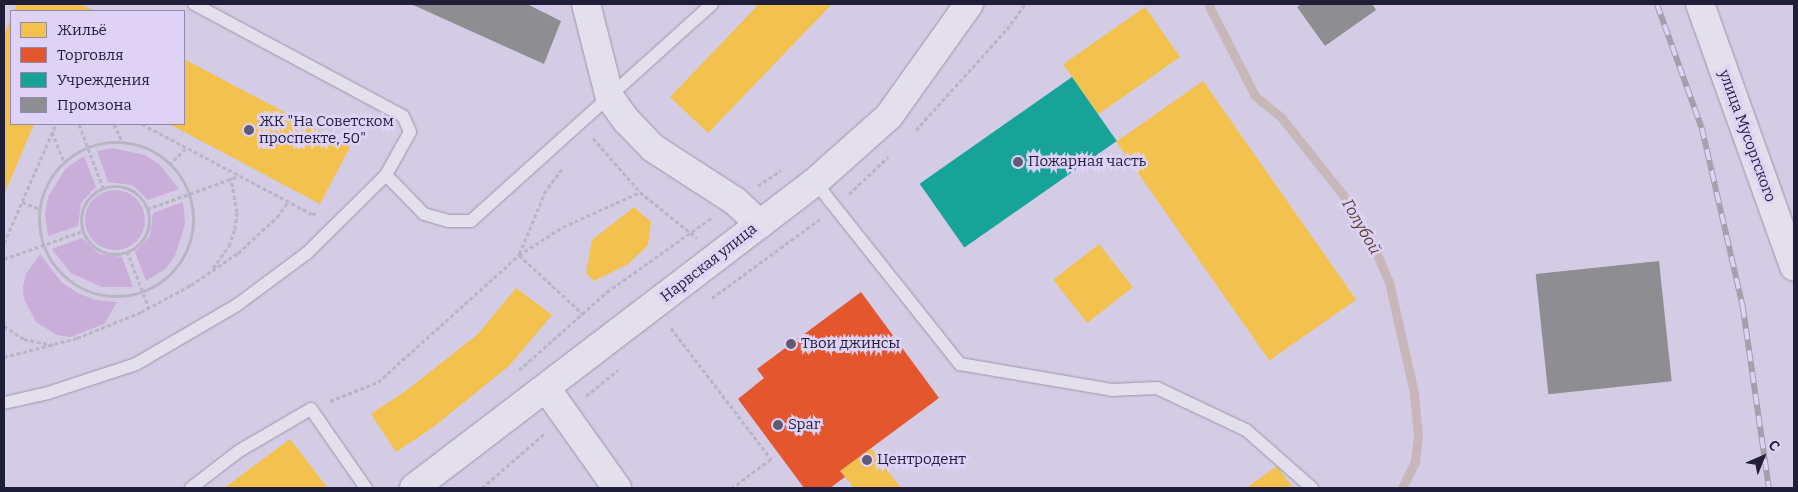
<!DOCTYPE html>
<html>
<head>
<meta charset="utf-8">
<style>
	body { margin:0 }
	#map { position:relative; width:1798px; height:492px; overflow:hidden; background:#d4cce4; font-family:Bitter,serif }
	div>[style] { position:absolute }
	.green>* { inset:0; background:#c8aed8 }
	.round { border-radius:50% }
	.homes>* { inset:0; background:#f2c14e; transform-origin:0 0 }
	.shops>* { inset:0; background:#e4572e }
	.public>* { inset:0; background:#17a398; transform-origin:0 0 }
	.industry>* { inset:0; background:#8d8d92; transform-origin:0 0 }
	.stream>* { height:9px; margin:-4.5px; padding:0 4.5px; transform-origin:4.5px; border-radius:4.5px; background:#c7b7b8 }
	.path>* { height:3px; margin-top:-1.5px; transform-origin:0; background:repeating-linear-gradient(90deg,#b9b5c5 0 4px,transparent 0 6.5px) }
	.path>.ring { margin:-1.5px; padding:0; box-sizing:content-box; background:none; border:3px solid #b9b5c5; border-radius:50% }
	.roads { filter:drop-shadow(0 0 1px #9a96aa) drop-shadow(0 0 1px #9a96aa) }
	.lane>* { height:12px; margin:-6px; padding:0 6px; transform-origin:6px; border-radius:6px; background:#e3dfec }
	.secondary>* { height:28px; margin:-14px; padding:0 14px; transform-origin:14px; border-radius:14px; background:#e3dfec }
	.rail>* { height:5.5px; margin-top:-2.75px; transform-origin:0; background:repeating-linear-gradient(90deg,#ded2f7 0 11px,#a39fac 0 22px); box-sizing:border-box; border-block:1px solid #a39fac }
	.dots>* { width:14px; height:14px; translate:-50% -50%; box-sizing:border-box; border:2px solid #ded2f7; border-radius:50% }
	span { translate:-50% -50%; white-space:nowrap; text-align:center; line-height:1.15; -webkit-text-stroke:5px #ded2f7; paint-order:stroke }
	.poi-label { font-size:15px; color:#201d39 }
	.left { translate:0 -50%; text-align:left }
	.street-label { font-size:15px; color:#201d39 }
	.water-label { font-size:16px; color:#5a452c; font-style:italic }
	.frame { position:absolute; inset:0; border:5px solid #201d39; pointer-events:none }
	.legend { position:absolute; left:10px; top:10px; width:175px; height:115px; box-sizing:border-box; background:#ded2f7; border:1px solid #928aab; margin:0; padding:6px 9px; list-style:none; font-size:15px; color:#201d39 }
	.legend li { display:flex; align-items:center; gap:10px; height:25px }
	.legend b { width:25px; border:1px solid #928aab }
	.north { position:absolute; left:1738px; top:432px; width:50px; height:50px; -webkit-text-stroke:4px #ded2f7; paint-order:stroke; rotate:44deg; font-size:14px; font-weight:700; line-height:20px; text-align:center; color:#201d39 }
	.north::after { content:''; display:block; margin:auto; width:18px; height:22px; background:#201d39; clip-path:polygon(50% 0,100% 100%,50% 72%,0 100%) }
</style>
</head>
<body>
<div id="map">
	<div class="green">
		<div style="clip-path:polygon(112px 148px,145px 155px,159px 164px,179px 189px,148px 200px,132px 185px,108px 182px,97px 151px)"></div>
		<div style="clip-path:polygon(84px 156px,96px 187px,81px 203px,78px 226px,48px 236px,45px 214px,48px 197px,66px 168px)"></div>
		<div class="round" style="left:85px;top:190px;width:60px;height:60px"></div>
		<div style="clip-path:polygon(183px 202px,185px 224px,175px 256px,165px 269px,146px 281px,135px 252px,150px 236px,153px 213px)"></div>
		<div style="clip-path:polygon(82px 238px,99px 254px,122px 257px,133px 287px,102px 287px,71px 273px,52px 249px)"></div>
		<div style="clip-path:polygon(40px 254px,62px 283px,78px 293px,95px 300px,117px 302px,104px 324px,70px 337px,57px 335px,36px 322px,24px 299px,23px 287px,26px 274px)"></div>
	</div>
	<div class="homes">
		<div style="clip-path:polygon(17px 4px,80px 4px,94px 11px,14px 11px)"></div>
		<div style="clip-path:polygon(759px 4px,832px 4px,708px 133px,670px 97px)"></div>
		<div style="left:1145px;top:7px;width:61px;height:100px;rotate:55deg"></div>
		<div style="clip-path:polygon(11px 18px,11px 124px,34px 124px,4px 195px,4px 35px)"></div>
		<div style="clip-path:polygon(184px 59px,350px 147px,320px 204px,169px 124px,184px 124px)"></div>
		<div style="left:1203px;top:81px;width:267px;height:106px;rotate:55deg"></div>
		<div style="clip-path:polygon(634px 207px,651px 222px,648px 245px,628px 264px,594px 281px,586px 273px,592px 240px)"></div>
		<div style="left:1099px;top:244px;width:55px;height:58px;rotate:52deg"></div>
		<div style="clip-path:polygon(516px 288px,552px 315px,509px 366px,432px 428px,396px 452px,371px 414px,407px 390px,478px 334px)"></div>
		<div style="clip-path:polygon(290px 439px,327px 487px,224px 488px,255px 465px)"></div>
		<div style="clip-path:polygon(871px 448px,901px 488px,854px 488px,840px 471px)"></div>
		<div style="clip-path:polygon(1277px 466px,1293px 488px,1246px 488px)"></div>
	</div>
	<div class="shops">
		<div style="clip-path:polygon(861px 292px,939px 398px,840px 471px,845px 477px,830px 488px,804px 488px,738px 399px,764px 378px,757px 369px)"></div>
	</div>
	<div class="public">
		<div style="left:1072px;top:77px;width:78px;height:186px;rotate:55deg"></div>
	</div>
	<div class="industry">
		<div style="clip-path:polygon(411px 4px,527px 4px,561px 21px,544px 64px)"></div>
		<div style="clip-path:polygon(1302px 4px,1372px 4px,1376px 10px,1325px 46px,1297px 7px)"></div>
		<div style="left:1659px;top:261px;width:121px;height:124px;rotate:84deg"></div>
	</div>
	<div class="stream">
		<div style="left:1208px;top:4px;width:103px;rotate:62.9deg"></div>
		<div style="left:1255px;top:96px;width:33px;rotate:39deg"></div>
		<div style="left:1281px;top:117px;width:100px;rotate:51.5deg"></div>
		<div style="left:1343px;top:195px;width:54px;rotate:58.7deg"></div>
		<div style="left:1371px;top:241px;width:45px;rotate:66.3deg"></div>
		<div style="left:1389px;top:282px;width:114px;rotate:77.3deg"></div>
		<div style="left:1414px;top:393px;width:43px;rotate:84.7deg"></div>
		<div style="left:1418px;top:436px;width:26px;rotate:97deg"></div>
		<div style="left:1415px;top:462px;width:29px;rotate:117deg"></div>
	</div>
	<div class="path">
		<div style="left:79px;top:124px;width:68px;rotate:69.4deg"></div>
		<div style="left:114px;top:124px;width:21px;rotate:65deg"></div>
		<div style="left:142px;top:124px;width:192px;rotate:27.9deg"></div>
		<div style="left:312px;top:214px;width:6px;rotate:-9deg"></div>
		<div style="left:916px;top:130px;width:136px;rotate:-48deg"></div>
		<div style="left:1007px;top:29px;width:31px;rotate:-54deg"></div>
		<div style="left:52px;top:132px;width:32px;rotate:68deg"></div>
		<div style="left:593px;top:138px;width:72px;rotate:49deg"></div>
		<div class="ring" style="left:39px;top:142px;width:151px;height:151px"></div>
		<div style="left:169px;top:165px;width:25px;rotate:-45deg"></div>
		<div style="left:562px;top:169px;width:26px;rotate:127deg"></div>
		<div style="left:546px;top:190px;width:70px;rotate:112.6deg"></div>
		<div style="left:519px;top:255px;width:88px;rotate:42.7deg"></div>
		<div style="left:758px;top:186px;width:28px;rotate:-35deg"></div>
		<div class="ring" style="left:81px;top:186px;width:65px;height:65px"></div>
		<div style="left:849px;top:194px;width:54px;rotate:-43.5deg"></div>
		<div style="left:22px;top:202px;width:19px;rotate:21deg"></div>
		<div style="left:147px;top:209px;width:98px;rotate:-19.7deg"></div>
		<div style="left:4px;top:243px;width:130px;rotate:-66.4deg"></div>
		<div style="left:127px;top:251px;width:61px;rotate:68.9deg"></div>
		<div style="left:4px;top:259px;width:84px;rotate:-19.5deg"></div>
		<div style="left:213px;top:268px;width:27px;rotate:-54deg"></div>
		<div style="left:229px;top:246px;width:18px;rotate:-71deg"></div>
		<div style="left:235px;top:229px;width:17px;rotate:-83deg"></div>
		<div style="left:237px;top:212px;width:35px;rotate:-100deg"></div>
		<div style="left:712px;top:298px;width:134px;rotate:-36.2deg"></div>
		<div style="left:4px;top:326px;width:24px;rotate:33deg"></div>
		<div style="left:24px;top:339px;width:30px;rotate:12deg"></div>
		<div style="left:671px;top:328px;width:165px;rotate:52.6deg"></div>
		<div style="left:771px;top:459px;width:49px;rotate:143.4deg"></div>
		<div style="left:4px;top:357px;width:75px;rotate:-14.6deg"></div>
		<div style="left:77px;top:338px;width:69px;rotate:-22.1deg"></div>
		<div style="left:141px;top:312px;width:57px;rotate:-28.4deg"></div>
		<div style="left:191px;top:285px;width:57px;rotate:-34.2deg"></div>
		<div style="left:238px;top:253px;width:53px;rotate:-42.7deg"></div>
		<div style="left:277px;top:217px;width:19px;rotate:-54deg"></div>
		<div style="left:519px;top:370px;width:118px;rotate:-41.6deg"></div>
		<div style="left:607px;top:292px;width:128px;rotate:-35.4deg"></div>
		<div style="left:586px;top:396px;width:41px;rotate:-39.1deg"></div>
		<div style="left:330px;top:401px;width:52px;rotate:-21.6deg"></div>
		<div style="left:378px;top:382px;width:190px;rotate:-42deg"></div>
		<div style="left:519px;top:255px;width:52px;rotate:-32.5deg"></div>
		<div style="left:563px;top:227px;width:85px;rotate:-24.4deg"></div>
		<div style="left:640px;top:192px;width:73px;rotate:38.9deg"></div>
		<div style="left:482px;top:488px;width:82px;rotate:-41.1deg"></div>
	</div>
	<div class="roads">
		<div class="lane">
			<div style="left:194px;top:4px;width:237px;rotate:28.2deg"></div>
			<div style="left:403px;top:116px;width:17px;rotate:66deg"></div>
			<div style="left:410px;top:132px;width:49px;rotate:119.2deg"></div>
			<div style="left:386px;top:175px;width:54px;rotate:45.7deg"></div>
			<div style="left:424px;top:214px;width:25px;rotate:16deg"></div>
			<div style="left:448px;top:221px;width:23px"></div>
			<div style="left:471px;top:221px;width:324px;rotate:-42deg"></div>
			<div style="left:815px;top:182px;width:233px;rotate:51.5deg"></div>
			<div style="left:960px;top:364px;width:154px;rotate:9.7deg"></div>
			<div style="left:1112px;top:390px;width:45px;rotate:-2.5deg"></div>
			<div style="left:1157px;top:388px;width:98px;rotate:25.3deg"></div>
			<div style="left:1246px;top:430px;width:88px;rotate:41.3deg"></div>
			<div style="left:4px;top:403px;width:45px;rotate:-12.8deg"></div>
			<div style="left:48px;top:393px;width:93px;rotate:-18.2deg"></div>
			<div style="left:136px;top:364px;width:117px;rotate:-30.3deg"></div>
			<div style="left:237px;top:305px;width:87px;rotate:-36.6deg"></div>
			<div style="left:307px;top:253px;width:111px;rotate:-44.6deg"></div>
			<div style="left:191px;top:488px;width:61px;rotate:-37.6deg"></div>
			<div style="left:239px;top:451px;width:83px;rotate:-30.3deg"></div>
			<div style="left:311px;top:409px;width:96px;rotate:55.2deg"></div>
		</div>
		<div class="secondary">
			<div style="left:586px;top:4px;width:97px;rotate:75.7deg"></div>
			<div style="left:610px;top:98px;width:29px;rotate:54deg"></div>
			<div style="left:627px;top:121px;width:37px;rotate:46deg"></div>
			<div style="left:653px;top:148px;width:98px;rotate:32.9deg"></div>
			<div style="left:735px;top:201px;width:34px;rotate:43deg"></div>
			<div style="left:1700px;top:4px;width:279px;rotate:70.3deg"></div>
			<div style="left:546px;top:388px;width:123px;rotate:54.6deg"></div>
			<div style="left:414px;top:488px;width:504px;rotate:-37.35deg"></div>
			<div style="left:815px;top:182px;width:99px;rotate:-41.7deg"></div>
			<div style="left:889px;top:116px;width:138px;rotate:-54.5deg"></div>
		</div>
	</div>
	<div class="rail">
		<div style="left:1657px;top:4px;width:132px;rotate:70.1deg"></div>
		<div style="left:1702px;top:128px;width:184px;rotate:77.1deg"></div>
		<div style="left:1743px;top:307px;width:183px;rotate:81.8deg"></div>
	</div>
	<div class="dots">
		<div style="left:249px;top:130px;background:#5f5a75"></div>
		<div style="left:1018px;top:162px;background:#5f5a75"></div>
		<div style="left:791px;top:344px;background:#5f5a75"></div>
		<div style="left:778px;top:425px;background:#5f5a75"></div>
		<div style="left:867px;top:460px;background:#5f5a75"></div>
	</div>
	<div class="poi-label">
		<span class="left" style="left:259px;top:130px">ЖК "На Советском<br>проспекте, 50"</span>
		<span class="left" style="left:1028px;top:162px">Пожарная часть</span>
		<span class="left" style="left:801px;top:344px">Твои джинсы</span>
		<span class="left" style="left:788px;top:425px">Spar</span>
		<span class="left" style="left:877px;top:460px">Центродент</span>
	</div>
	<div class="street-label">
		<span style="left:1747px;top:136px;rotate:70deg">улица Мусоргского</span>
		<span style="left:709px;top:263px;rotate:-38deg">Нарвская улица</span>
	</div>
	<div class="water-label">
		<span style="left:1361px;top:227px;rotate:60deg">Голубой</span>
	</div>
	<div class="frame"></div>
	<ul class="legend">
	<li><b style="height:14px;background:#f2c14e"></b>Жильё</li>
	<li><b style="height:14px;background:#e4572e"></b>Торговля</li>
	<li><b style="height:14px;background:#17a398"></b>Учреждения</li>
	<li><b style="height:14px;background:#8d8d92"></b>Промзона</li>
	</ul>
	<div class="north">С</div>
</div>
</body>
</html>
